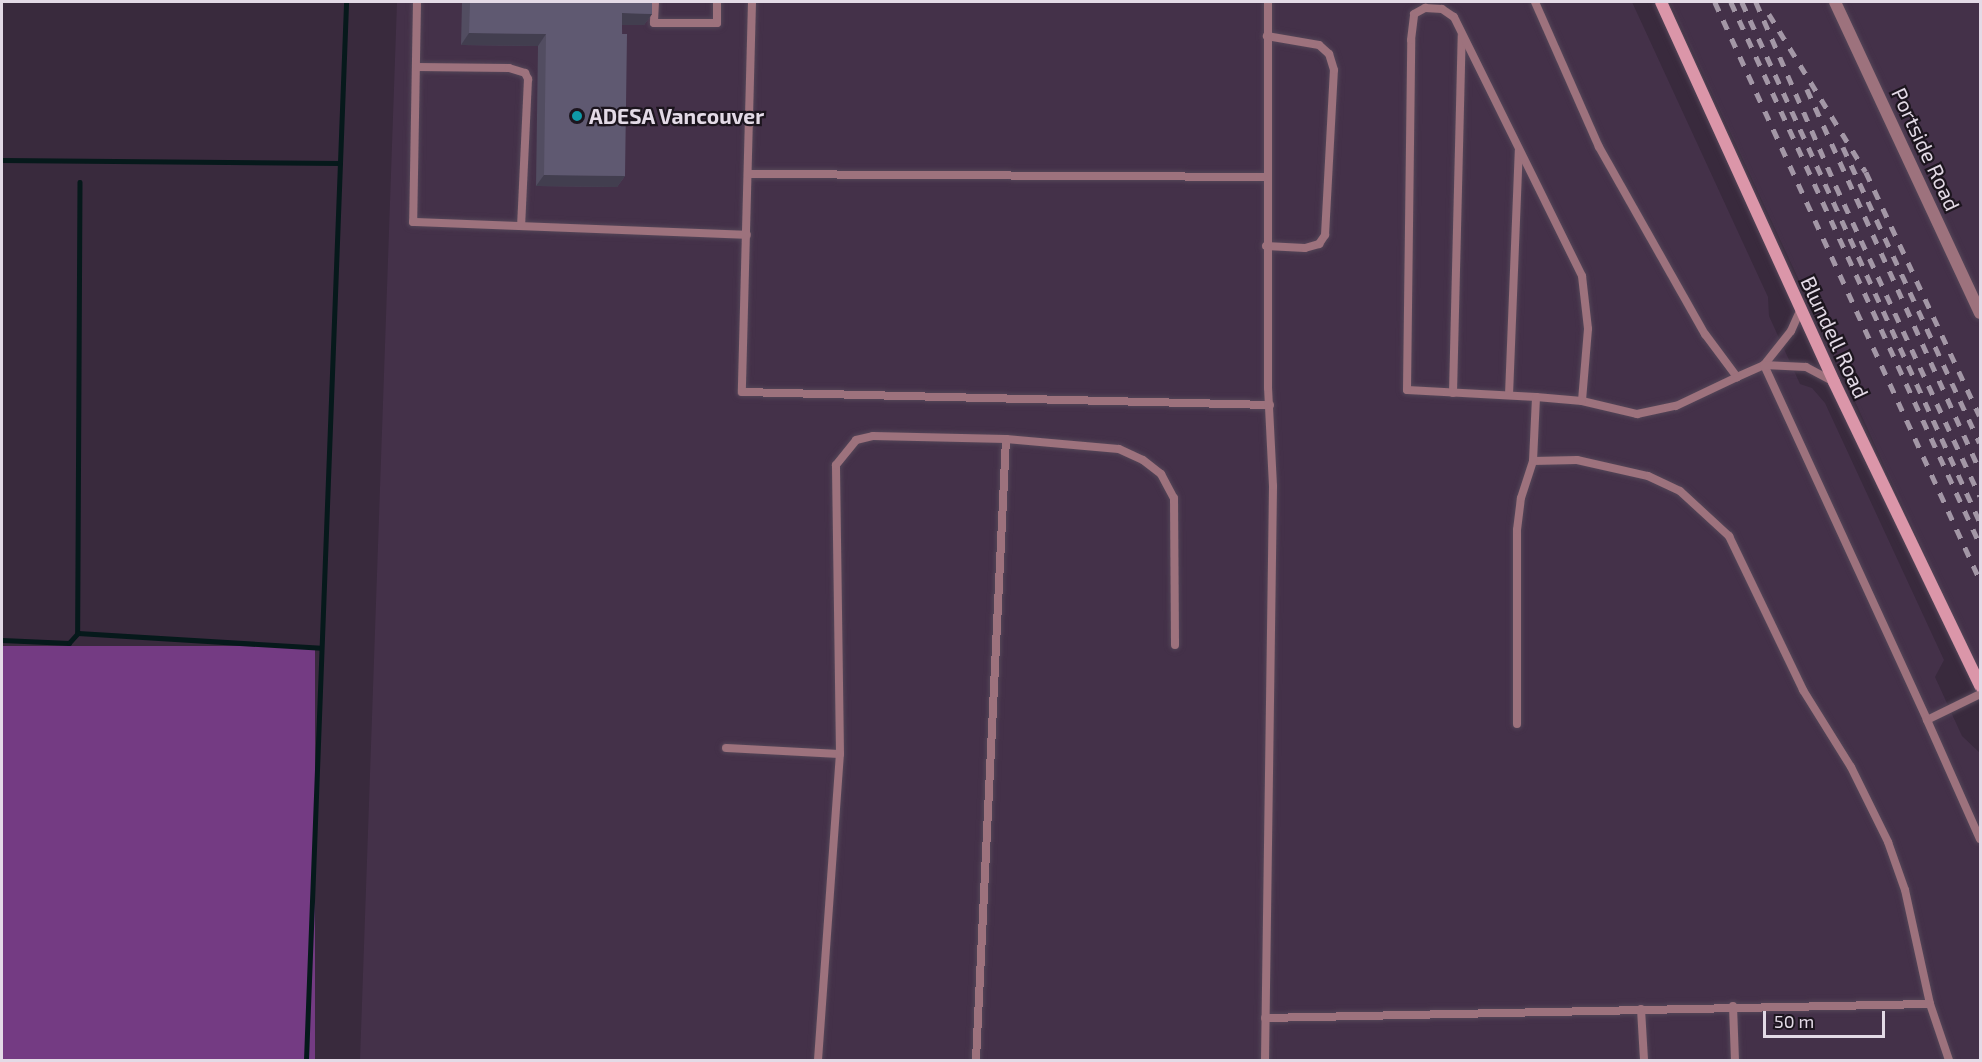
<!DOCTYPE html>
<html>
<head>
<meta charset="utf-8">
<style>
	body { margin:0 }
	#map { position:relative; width:1982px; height:1062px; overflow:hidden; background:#392a3d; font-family:"Exo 2",sans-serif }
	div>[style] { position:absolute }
	.built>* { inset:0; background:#443149 }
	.forest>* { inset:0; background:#743b83; transform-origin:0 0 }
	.stream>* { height:4.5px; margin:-2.25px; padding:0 2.25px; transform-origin:2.25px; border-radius:2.25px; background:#06191b }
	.roads { filter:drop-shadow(0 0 2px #544658) drop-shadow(0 0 2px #544658) }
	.service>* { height:8px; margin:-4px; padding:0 4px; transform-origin:4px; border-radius:4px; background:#9d727d }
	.minor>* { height:12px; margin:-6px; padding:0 6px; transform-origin:6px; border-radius:6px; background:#9d727d }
	.secondary>* { height:12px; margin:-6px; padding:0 6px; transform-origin:6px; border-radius:6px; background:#db96a9 }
	.rail>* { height:4.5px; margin-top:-2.25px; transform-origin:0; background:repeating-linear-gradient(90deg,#a397a6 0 10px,transparent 0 20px) }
	.wall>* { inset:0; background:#524d61 }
	.shaded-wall>* { inset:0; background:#423e4f }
	.building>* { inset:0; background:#5f5971 }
	.dots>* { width:16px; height:16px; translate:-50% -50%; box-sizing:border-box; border:3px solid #1c151e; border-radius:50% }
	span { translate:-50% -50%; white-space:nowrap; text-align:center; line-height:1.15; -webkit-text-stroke:4.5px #1c151e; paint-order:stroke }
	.poi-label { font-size:21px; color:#e3dae6; font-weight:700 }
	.left { translate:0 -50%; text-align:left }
	.street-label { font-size:21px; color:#e3dae6 }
	.frame { position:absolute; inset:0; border:3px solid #e3dae6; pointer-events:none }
	.scale { position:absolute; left:1763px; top:1011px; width:122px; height:27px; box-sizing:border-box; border:3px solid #e3dae6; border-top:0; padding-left:8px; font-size:18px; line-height:21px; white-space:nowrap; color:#e3dae6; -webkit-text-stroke:4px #1c151e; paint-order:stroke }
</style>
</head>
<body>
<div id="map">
	<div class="built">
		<div style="clip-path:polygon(397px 2px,1632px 2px,1768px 297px,1769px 316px,1800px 384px,1812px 388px,1825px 403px,1944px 660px,1935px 677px,1962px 736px,1980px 753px,1980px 1060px,360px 1060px)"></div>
		<div style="clip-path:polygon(1670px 2px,1980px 2px,1980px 676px,1849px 388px)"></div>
	</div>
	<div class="forest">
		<div style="left:2px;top:646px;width:313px;height:414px"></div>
	</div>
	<div class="stream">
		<div style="left:2px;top:160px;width:338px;rotate:0.5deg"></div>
		<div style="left:80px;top:182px;width:451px;rotate:90.3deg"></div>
		<div style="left:78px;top:633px;width:243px;rotate:3.5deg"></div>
		<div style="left:2px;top:640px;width:67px;rotate:2.6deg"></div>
		<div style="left:69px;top:643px;width:13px;rotate:-48deg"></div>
		<div style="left:306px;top:1060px;width:1059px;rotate:-87.83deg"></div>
	</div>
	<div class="roads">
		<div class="service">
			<div style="left:417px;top:2px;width:220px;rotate:91deg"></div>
			<div style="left:413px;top:222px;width:334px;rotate:2.2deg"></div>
			<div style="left:655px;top:2px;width:21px;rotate:93deg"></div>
			<div style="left:654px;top:23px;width:63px"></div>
			<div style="left:717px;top:23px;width:21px;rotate:-90deg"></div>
			<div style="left:752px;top:2px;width:390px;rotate:91.5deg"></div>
			<div style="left:742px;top:392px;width:528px;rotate:1.41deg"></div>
			<div style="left:1535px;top:2px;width:158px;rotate:66.2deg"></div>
			<div style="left:1599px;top:147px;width:215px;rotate:60.5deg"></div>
			<div style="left:1705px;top:334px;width:54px;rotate:53.3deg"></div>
			<div style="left:1737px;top:377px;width:30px;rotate:-24deg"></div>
			<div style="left:1764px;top:365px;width:43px;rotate:-51.5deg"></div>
			<div style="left:1791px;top:331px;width:24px;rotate:-66deg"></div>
			<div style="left:417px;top:67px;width:92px;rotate:0.6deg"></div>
			<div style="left:509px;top:68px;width:17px;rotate:17deg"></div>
			<div style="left:525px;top:73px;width:7px;rotate:63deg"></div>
			<div style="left:528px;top:79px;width:147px;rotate:92.7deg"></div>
			<div style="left:749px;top:174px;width:517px;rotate:0.33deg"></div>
			<div style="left:1266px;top:246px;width:39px;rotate:3deg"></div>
			<div style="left:1305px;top:248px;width:15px;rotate:-16deg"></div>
			<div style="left:1319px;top:244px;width:11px;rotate:-56deg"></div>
			<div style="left:1325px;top:235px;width:165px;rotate:-86.9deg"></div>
			<div style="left:1334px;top:70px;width:17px;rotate:-107deg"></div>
			<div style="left:1329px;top:54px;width:13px;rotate:-138deg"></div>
			<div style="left:1319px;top:45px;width:53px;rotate:-170.2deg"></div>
			<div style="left:1764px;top:365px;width:391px;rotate:65.3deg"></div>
			<div style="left:1927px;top:720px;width:59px;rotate:-26.1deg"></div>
			<div style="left:1764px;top:365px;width:42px;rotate:2.7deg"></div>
			<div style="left:1806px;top:367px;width:32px;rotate:28deg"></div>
			<div style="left:1453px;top:393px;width:357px;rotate:-88.6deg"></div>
			<div style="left:1509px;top:395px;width:245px;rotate:-87.7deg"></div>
			<div style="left:1582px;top:401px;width:57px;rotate:13.3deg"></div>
			<div style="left:1637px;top:414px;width:40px;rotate:-12deg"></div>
			<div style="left:1676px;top:406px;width:68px;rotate:-25.4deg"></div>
			<div style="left:1006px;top:439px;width:113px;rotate:5.1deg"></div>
			<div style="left:1119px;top:449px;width:26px;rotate:25deg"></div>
			<div style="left:1143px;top:460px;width:23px;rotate:38deg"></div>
			<div style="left:1161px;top:474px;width:27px;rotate:62deg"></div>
			<div style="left:1174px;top:498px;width:147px;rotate:89.6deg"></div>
			<div style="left:1533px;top:461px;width:44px;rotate:-1.3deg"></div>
			<div style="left:1577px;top:460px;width:73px;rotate:12.7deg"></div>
			<div style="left:1648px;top:476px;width:35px;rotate:25deg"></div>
			<div style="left:1680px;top:491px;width:67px;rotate:42.6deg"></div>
			<div style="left:1729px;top:536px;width:171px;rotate:64.3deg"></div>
			<div style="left:1803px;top:690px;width:91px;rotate:58.1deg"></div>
			<div style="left:1851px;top:767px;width:84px;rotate:63.7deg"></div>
			<div style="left:1888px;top:842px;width:51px;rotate:70.5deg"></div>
			<div style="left:1905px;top:890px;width:117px;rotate:77.6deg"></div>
			<div style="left:1930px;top:1004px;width:59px;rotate:71.3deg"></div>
			<div style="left:1927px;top:720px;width:130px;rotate:66deg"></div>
			<div style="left:1517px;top:724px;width:194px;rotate:-90deg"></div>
			<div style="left:1517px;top:530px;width:32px;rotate:-83deg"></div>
			<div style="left:1521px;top:498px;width:39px;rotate:-72deg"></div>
			<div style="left:1533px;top:461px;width:64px;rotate:-87.3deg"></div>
			<div style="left:1536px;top:397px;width:129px;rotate:-176.9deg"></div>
			<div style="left:1407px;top:390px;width:350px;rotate:-89.3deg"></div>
			<div style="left:1411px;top:40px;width:26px;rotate:-83deg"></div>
			<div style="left:1414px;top:14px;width:13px;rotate:-29deg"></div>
			<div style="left:1425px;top:8px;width:17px;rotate:3deg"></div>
			<div style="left:1442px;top:9px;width:14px;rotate:34deg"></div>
			<div style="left:1454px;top:17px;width:289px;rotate:63.7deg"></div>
			<div style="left:1582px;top:276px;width:53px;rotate:83.5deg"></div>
			<div style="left:1588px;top:329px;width:72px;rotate:94.8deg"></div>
			<div style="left:1582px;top:401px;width:46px;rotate:-175deg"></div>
			<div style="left:726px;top:748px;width:114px;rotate:3deg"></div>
			<div style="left:1733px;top:1006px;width:54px;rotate:87.9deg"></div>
			<div style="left:1641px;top:1009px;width:51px;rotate:86.6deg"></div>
			<div style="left:1265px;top:1018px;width:665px;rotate:-1.21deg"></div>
			<div style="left:818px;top:1060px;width:307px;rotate:-85.9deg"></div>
			<div style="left:840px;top:754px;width:289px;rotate:-90.8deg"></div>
			<div style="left:836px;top:465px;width:32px;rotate:-51deg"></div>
			<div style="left:856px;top:440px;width:17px;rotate:-13deg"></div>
			<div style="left:873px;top:436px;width:133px;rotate:1.3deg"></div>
			<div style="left:1006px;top:439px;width:622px;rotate:92.77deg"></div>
			<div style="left:1265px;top:1060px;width:574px;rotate:-89.2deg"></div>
			<div style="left:1273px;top:486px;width:98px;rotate:-92.9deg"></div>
			<div style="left:1268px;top:388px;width:386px;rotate:-90deg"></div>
		</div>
		<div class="minor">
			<div style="left:1835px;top:2px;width:343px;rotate:65deg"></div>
		</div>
		<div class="secondary">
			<div style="left:1661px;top:2px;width:418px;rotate:65.5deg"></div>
			<div style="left:1834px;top:382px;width:337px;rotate:64.3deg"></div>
		</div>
	</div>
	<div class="rail">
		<div style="left:1715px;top:2px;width:636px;rotate:65.37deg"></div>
		<div style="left:1731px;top:2px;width:596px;rotate:65.33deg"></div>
		<div style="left:1742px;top:2px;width:572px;rotate:65.41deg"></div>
		<div style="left:1756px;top:2px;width:201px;rotate:66.5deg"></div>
		<div style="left:1836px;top:186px;width:342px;rotate:65.1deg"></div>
		<div style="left:1769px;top:14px;width:185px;rotate:58.5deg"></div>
		<div style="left:1866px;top:172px;width:269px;rotate:65deg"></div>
		<div style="left:1807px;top:89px;width:418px;rotate:65.6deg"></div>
		<div style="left:1843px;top:147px;width:326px;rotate:65.2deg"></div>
	</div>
	<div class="wall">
		<div style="clip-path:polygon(462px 2px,652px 2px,652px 14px,644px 25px,622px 25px,625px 176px,617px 187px,536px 186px,538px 46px,461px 45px)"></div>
	</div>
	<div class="shaded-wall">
		<div style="clip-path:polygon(622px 13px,652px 14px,644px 25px,614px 25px)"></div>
		<div style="clip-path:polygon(469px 33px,546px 34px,538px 46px,461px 45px)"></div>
		<div style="clip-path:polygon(544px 175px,625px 176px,617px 187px,536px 186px)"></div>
	</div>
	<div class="building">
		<div style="clip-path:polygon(470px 2px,652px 2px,652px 14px,622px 13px,622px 34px,627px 34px,625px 176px,544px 175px,546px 34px,469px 33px)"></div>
	</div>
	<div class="dots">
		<div style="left:577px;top:116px;background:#0f9aa8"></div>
	</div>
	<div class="poi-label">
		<span class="left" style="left:589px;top:116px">ADESA Vancouver</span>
	</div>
	<div class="street-label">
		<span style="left:1926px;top:149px;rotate:65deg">Portside Road</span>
		<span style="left:1835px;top:337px;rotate:65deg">Blundell Road</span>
	</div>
	<div class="frame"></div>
	<div class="scale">50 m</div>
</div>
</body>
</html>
